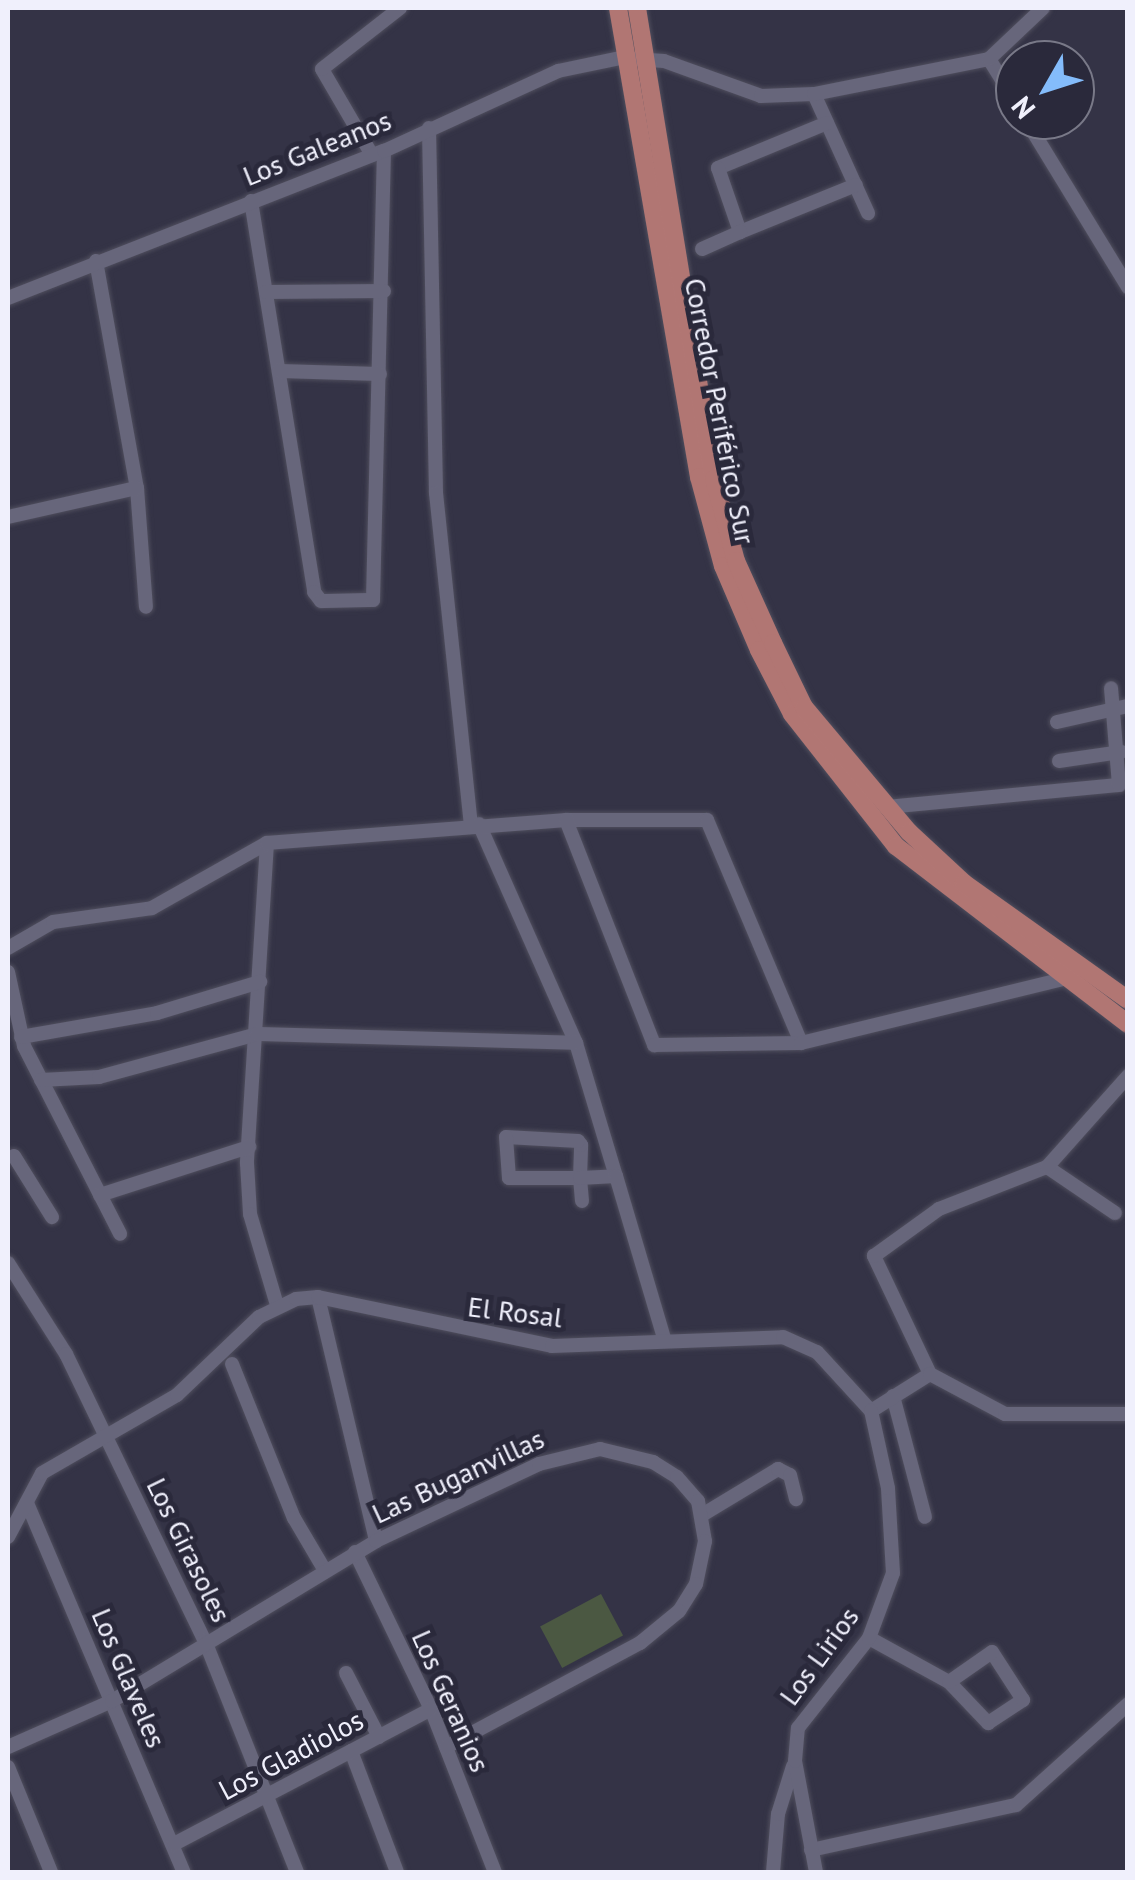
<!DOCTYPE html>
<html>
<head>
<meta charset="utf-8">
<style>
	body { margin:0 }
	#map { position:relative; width:1135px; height:1880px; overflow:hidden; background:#343346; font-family:"PT Sans",sans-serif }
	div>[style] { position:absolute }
	.green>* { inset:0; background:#4b5842; transform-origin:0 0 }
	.roads { filter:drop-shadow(0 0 2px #4f4e5d) drop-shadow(0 0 2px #4f4e5d) }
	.minor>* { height:14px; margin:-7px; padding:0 7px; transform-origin:7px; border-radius:7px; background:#67667b }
	.major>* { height:18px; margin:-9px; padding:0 9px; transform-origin:9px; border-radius:9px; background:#b17673 }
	span { translate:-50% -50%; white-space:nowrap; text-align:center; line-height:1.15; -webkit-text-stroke:10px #2a293b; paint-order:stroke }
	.street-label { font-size:28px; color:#f0f0fc }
	.frame { position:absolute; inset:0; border:10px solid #f0f0fc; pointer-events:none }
	.north { position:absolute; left:995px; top:40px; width:100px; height:100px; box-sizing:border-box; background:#2a293b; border:2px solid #797988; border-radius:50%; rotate:231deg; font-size:28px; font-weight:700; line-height:40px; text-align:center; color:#f0f0fc }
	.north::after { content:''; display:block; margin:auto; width:35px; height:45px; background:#84bcfb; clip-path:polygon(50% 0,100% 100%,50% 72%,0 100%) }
</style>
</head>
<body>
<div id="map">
	<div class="green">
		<div style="left:601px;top:1594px;width:47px;height:69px;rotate:62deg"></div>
	</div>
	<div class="roads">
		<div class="minor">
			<div style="left:989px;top:59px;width:49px;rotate:58.2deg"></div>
			<div style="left:814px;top:94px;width:131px;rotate:65.6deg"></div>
			<div style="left:1026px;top:120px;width:196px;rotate:58.6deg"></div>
			<div style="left:827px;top:123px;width:118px;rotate:157.6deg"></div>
			<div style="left:718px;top:168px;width:68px;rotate:71deg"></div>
			<div style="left:740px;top:232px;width:125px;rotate:-22.1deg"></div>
			<div style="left:429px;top:128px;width:365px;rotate:88.9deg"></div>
			<div style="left:436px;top:493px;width:334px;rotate:84deg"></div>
			<div style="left:372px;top:155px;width:99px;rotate:-120.2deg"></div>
			<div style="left:322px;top:69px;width:99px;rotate:-38deg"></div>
			<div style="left:251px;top:201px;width:396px;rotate:80.8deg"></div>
			<div style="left:314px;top:592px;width:11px;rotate:52deg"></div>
			<div style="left:321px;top:601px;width:52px;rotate:-1.1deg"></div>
			<div style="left:373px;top:600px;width:449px;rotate:-88.6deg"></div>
			<div style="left:702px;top:249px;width:42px;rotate:-24.1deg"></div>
			<div style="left:96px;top:261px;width:231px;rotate:79.8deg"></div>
			<div style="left:137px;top:488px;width:119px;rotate:85.7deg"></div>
			<div style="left:266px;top:292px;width:118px;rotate:-0.5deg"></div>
			<div style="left:8px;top:298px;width:404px;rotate:-21.4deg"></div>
			<div style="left:384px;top:151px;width:192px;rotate:-24.7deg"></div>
			<div style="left:558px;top:71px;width:63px;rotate:-11.8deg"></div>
			<div style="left:620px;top:58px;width:44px;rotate:3.9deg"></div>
			<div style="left:664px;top:61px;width:103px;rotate:19.8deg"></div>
			<div style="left:761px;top:96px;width:53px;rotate:-2.2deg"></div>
			<div style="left:814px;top:94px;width:178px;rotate:-11.3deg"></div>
			<div style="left:989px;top:59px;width:74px;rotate:-43.4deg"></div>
			<div style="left:279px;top:371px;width:101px;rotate:1.7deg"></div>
			<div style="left:8px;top:517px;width:132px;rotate:-12.7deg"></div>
			<div style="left:1057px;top:722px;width:73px;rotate:-12.7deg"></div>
			<div style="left:1059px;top:761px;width:63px;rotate:-8.3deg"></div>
			<div style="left:886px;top:807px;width:234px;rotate:-5.4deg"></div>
			<div style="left:1119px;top:785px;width:97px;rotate:-94.7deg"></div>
			<div style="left:566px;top:820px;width:141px"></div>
			<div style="left:707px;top:820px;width:242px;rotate:67.1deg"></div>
			<div style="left:479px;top:824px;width:240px;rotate:66.1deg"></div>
			<div style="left:576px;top:1043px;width:139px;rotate:73.3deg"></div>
			<div style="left:267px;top:843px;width:321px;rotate:93.6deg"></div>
			<div style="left:247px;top:1163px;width:51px;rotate:86.6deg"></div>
			<div style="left:250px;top:1214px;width:95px;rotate:73.5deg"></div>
			<div style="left:8px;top:948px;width:52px;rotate:-30deg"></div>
			<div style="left:53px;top:922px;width:100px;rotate:-8deg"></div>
			<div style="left:152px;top:908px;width:132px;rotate:-29.5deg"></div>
			<div style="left:267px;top:843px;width:300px;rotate:-4.4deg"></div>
			<div style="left:566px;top:820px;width:242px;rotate:68.6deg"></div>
			<div style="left:654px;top:1045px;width:147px;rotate:-0.8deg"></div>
			<div style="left:801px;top:1043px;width:271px;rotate:-13.7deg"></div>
			<div style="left:8px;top:972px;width:76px;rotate:77.8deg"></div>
			<div style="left:24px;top:1046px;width:211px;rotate:62.9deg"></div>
			<div style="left:21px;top:1037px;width:138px;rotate:-10deg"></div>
			<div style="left:157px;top:1013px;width:108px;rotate:-16.8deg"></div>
			<div style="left:41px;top:1080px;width:58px;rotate:-3deg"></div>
			<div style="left:99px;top:1077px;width:164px;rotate:-15.2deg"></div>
			<div style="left:257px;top:1034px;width:319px;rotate:1.6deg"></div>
			<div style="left:14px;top:1156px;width:72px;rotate:58.1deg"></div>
			<div style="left:1047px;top:1167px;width:82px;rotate:34.1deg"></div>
			<div style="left:100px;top:1195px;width:157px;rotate:-17.9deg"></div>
			<div style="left:582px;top:1201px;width:23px;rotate:-95deg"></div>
			<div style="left:580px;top:1178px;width:33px;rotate:-88deg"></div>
			<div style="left:581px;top:1145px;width:5px;rotate:-127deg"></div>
			<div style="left:578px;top:1141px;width:72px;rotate:-176.8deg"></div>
			<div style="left:506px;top:1137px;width:41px;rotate:85.8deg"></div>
			<div style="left:509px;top:1178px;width:71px"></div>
			<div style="left:580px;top:1178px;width:36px;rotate:-3deg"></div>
			<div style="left:616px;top:1176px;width:172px;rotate:73.5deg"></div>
			<div style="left:8px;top:1263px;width:108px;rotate:57.5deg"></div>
			<div style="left:66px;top:1354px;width:319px;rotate:64.2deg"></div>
			<div style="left:205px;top:1641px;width:249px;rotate:68.3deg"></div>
			<div style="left:318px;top:1297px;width:251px;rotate:76.6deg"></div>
			<div style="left:232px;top:1364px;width:166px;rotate:68.1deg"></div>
			<div style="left:294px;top:1518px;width:59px;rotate:59.5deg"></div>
			<div style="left:930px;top:1374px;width:131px;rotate:-115.4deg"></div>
			<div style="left:874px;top:1256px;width:80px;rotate:-35.9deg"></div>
			<div style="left:939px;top:1209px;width:116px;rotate:-21.3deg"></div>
			<div style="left:1047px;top:1167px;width:122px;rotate:-48.3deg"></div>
			<div style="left:893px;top:1396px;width:125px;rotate:75.2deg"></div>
			<div style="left:27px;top:1503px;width:401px;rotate:67deg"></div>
			<div style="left:702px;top:1515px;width:89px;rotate:-31.2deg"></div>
			<div style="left:778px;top:1469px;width:13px;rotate:27deg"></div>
			<div style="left:790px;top:1475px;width:25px;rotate:76deg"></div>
			<div style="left:8px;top:1537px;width:72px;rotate:-62deg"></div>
			<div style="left:42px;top:1473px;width:156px;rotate:-30deg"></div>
			<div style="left:177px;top:1395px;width:113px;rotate:-43.6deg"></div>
			<div style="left:259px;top:1317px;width:41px;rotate:-25.9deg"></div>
			<div style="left:296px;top:1299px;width:22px;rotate:-5deg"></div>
			<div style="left:318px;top:1297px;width:239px;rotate:11.8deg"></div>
			<div style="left:552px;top:1346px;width:231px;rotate:-2.2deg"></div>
			<div style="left:783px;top:1337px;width:37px;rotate:24deg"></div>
			<div style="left:817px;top:1352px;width:80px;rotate:47.5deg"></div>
			<div style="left:871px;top:1411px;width:70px;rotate:-32.1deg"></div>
			<div style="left:930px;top:1374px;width:85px;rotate:28.1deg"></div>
			<div style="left:1005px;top:1414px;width:123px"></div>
			<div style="left:355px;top:1552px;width:174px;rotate:64.2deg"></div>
			<div style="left:431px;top:1709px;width:175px;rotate:68.6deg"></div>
			<div style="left:869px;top:1638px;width:91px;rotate:28.8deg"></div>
			<div style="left:949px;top:1682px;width:57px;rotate:46.4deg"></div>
			<div style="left:988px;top:1723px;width:42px;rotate:-33.3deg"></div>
			<div style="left:1023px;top:1700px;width:57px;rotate:-122.9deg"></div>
			<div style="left:992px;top:1652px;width:52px;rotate:145.1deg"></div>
			<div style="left:346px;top:1673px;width:72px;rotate:62.7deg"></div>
			<div style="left:8px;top:1747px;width:114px;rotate:-23.9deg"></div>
			<div style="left:112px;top:1701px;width:309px;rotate:-31.2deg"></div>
			<div style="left:376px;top:1541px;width:180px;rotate:-25.3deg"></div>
			<div style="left:539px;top:1464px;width:63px;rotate:-13.8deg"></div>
			<div style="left:600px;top:1449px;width:55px;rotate:13.8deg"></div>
			<div style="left:653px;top:1462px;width:28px;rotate:32deg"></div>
			<div style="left:677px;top:1477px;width:32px;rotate:49deg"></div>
			<div style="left:698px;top:1501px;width:41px;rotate:80.1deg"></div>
			<div style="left:705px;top:1541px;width:44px;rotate:101.8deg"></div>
			<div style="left:696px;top:1584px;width:32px;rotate:122deg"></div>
			<div style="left:679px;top:1611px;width:50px;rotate:140.6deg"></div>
			<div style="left:640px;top:1643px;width:220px;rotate:151.8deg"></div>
			<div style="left:351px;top:1751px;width:129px;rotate:69.2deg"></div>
			<div style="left:8px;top:1767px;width:113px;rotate:67.7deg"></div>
			<div style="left:174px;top:1844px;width:290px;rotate:-27.7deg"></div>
			<div style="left:811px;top:1850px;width:210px;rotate:-12.4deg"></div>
			<div style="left:1016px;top:1805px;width:151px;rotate:-42deg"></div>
			<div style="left:773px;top:1872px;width:58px;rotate:-85.1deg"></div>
			<div style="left:778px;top:1814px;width:50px;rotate:-72.6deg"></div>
			<div style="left:816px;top:1872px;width:113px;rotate:-100.7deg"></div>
			<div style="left:795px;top:1761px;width:33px;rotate:-85deg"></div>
			<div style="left:798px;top:1728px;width:115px;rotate:-51.7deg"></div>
			<div style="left:869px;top:1638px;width:69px;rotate:-69.7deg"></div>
			<div style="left:893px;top:1573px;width:85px;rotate:-93.4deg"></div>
			<div style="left:888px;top:1488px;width:79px;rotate:-102.4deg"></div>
		</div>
		<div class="major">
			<div style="left:618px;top:8px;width:476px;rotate:80.2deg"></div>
			<div style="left:699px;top:477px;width:92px;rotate:74.9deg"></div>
			<div style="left:723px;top:566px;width:91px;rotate:66.8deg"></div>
			<div style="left:759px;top:650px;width:72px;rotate:62.7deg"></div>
			<div style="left:792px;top:714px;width:168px;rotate:51.8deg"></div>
			<div style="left:896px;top:846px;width:292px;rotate:37.5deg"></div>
			<div style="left:637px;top:8px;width:477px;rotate:80.7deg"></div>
			<div style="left:714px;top:479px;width:85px;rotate:75deg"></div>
			<div style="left:736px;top:561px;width:90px;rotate:65.7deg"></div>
			<div style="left:773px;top:643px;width:71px;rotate:64.2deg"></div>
			<div style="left:804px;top:707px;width:163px;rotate:50deg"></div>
			<div style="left:909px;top:832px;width:75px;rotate:42.8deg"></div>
			<div style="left:964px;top:883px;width:201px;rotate:35.5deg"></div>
		</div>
	</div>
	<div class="street-label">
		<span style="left:317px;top:148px;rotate:-22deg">Los Galeanos</span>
		<span style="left:720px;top:411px;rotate:79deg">Corredor Periférico Sur</span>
		<span style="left:515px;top:1312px;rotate:7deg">El Rosal</span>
		<span style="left:458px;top:1476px;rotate:-25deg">Las Buganvillas</span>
		<span style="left:189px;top:1550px;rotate:64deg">Los Girasoles</span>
		<span style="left:819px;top:1656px;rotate:-54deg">Los Lirios</span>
		<span style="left:129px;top:1678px;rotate:67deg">Los Glaveles</span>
		<span style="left:451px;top:1701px;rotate:66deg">Los Geranios</span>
		<span style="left:291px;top:1755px;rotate:-28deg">Los Gladiolos</span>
	</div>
	<div class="frame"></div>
	<div class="north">N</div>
</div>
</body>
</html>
